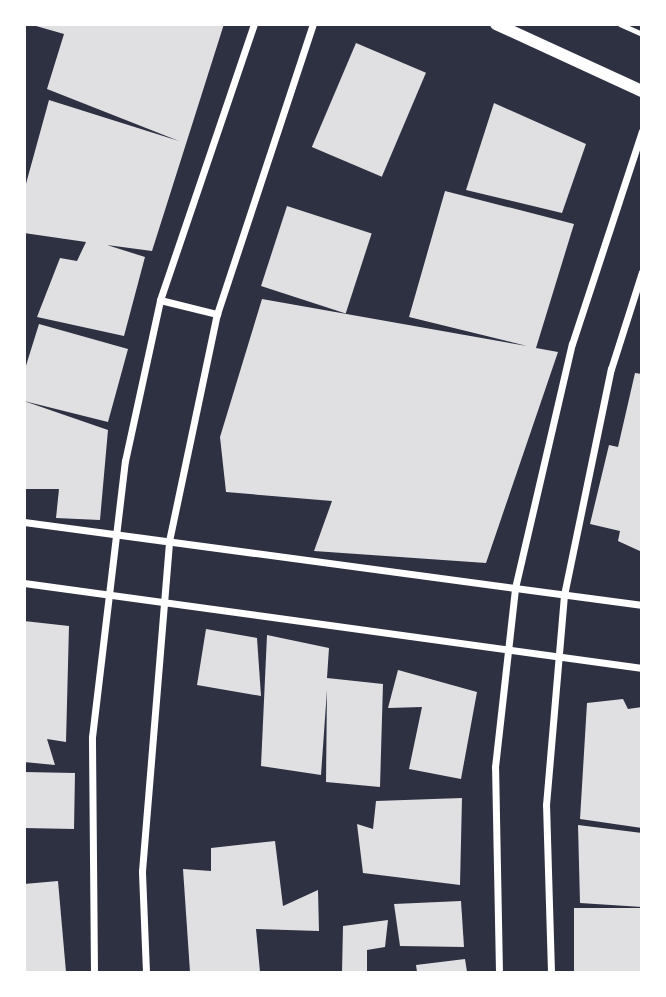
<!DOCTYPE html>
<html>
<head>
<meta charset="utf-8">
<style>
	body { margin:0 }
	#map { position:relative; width:666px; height:997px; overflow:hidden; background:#2d3142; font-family:"PT Sans Narrow",sans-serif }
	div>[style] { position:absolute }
	.building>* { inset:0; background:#e0e0e3; transform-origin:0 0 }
	.path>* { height:4.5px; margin:-2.25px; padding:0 2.25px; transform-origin:2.25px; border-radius:2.25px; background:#fff }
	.minor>* { height:7px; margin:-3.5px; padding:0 3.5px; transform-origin:3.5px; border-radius:3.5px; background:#fff }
	.tertiary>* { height:12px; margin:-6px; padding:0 6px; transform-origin:6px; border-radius:6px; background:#fff }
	span { translate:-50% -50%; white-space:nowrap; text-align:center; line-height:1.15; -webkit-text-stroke:5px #fff; paint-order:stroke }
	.frame { position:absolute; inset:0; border:26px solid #fff; pointer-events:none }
</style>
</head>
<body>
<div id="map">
	<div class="building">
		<div style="clip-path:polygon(29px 24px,224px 24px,152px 251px,107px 245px,145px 257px,124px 336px,37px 317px,60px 258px,77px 261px,86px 242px,24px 233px,24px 191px,49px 100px,179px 141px,47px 89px,64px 34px)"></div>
		<div style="left:356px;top:43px;width:76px;height:113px;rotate:23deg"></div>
		<div style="clip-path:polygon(494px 103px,586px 144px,562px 213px,466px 190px)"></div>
		<div style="clip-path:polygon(445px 191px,574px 224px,536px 348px,558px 352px,486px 563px,314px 551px,332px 501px,226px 492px,220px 437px,262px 299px,527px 346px,409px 317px)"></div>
		<div style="left:287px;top:206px;width:89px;height:84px;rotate:18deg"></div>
		<div style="clip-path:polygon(39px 324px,128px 349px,108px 422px,24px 401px,24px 372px)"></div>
		<div style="clip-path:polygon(635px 373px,642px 374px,642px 552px,618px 541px,620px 531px,590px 524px,609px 445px,618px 447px)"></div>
		<div style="clip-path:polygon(24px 401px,108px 430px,100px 520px,56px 518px,59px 489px,24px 489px)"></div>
		<div style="clip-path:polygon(24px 621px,69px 626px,66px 742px,47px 739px,55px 765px,24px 762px)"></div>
		<div style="clip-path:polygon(206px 629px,257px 638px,261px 696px,197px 685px)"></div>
		<div style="clip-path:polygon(267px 635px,329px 648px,327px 678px,383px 684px,380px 787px,326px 782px,327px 690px,321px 775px,261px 766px)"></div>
		<div style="clip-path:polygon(398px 670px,477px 692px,461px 779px,409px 769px,422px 707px,388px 708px)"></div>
		<div style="clip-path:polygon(623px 699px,628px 709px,642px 707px,642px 828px,580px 819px,587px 703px)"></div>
		<div style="left:24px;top:772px;width:51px;height:56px;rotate:1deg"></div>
		<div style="clip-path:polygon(462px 798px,460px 885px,363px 873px,357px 824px,373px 829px,376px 801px)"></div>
		<div style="clip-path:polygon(578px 825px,642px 833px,642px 907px,580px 903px)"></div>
		<div style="clip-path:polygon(275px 841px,283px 906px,318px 890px,319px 931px,256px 929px,260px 972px,190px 972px,183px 869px,211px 871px,211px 848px)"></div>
		<div style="clip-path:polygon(58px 881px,66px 972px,24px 972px,24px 884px)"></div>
		<div style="clip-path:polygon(461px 901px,464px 947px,400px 946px,394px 904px)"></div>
		<div style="left:642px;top:908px;width:64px;height:68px;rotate:90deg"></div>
		<div style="clip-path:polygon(388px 920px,385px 947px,367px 950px,367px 972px,342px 972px,343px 926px)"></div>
		<div style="clip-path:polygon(465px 959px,467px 972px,417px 972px,416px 965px)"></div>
	</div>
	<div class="path">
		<div style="left:620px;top:24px;width:24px;rotate:24deg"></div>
	</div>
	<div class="minor">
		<div style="left:160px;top:300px;width:59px;rotate:13.8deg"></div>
		<div style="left:24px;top:522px;width:624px;rotate:7.65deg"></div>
		<div style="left:24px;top:583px;width:624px;rotate:7.83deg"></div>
		<div style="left:94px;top:972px;width:235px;rotate:-90.5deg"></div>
		<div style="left:92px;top:737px;width:278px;rotate:-83.2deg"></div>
		<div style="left:125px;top:461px;width:165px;rotate:-77.7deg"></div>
		<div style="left:160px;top:300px;width:292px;rotate:-71.2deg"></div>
		<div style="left:146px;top:972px;width:101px;rotate:-92.3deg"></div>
		<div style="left:142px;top:871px;width:331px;rotate:-85.3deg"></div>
		<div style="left:169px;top:541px;width:232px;rotate:-78.1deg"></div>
		<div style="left:217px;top:314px;width:305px;rotate:-71.7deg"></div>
		<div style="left:499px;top:972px;width:205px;rotate:-91.1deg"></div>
		<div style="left:495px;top:767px;width:180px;rotate:-83.6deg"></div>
		<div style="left:515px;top:588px;width:251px;rotate:-76.9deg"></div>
		<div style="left:572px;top:344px;width:224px;rotate:-71.8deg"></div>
		<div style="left:551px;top:972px;width:167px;rotate:-91.7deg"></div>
		<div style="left:546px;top:805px;width:211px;rotate:-85.1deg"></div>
		<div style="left:564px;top:595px;width:231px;rotate:-78.3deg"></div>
		<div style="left:611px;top:369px;width:102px;rotate:-72.3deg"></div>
	</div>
	<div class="tertiary">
		<div style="left:496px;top:24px;width:161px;rotate:24.7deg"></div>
	</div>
	<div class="frame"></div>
</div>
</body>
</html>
